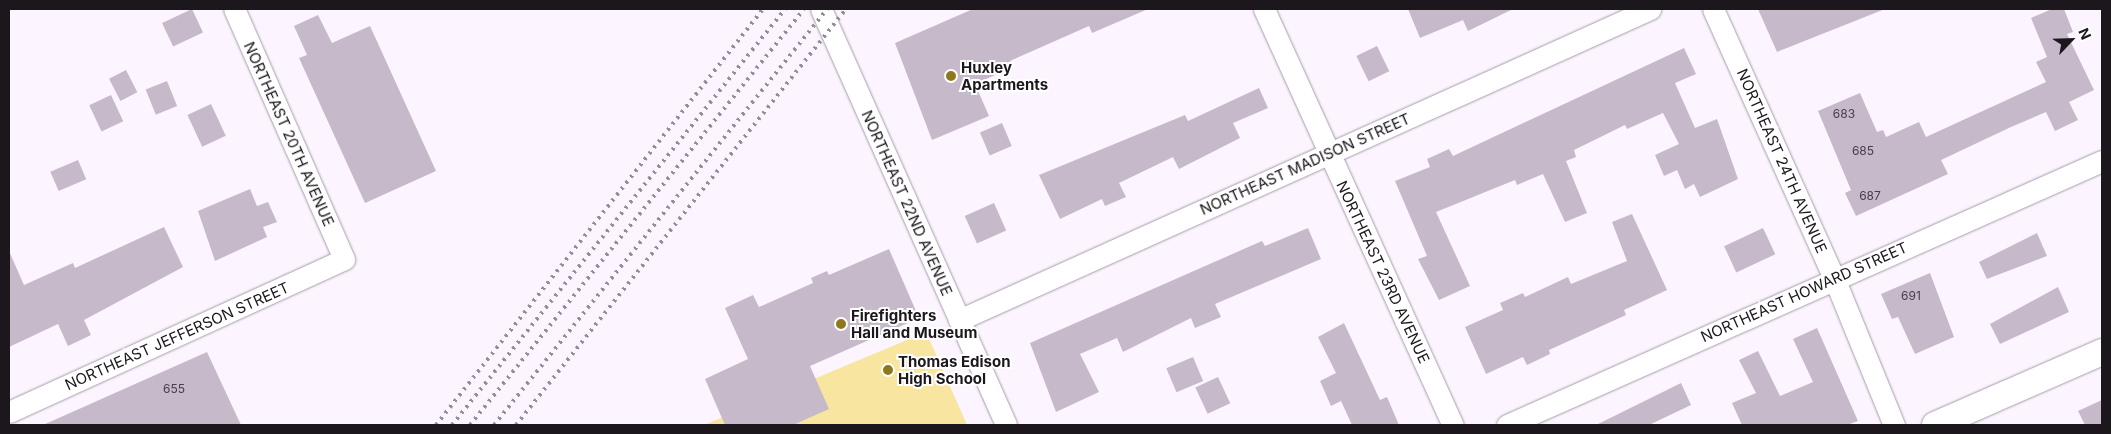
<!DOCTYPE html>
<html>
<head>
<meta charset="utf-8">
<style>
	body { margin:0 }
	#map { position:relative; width:2111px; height:434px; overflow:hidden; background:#fcf4fe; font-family:Inter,sans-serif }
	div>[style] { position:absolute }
	.green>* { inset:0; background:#f7e5a0 }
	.building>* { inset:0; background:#c6baca; transform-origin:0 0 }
	.roads { filter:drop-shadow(0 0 1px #a79bab) drop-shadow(0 0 1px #a79bab) }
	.minor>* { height:21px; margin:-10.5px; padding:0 10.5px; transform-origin:10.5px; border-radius:10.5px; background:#fff }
	.tertiary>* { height:26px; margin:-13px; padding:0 13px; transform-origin:13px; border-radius:13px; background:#fff }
	.rail>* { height:4px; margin-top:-2px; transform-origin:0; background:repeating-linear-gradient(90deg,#958e96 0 2.5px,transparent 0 7.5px) }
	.dots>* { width:14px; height:14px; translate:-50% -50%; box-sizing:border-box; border:2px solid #fff; border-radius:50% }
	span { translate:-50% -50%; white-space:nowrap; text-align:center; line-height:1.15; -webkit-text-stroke:4px #fff; paint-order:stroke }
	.number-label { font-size:12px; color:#464048 }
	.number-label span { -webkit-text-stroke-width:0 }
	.poi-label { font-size:15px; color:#1c171d; font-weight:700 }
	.left { translate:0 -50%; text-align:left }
	.street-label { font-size:15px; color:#1c171d }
	.frame { position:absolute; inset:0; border:10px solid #1c171d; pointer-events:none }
	.north { position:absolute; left:2046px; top:15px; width:50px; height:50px; -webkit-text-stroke:4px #fff; paint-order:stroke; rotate:66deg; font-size:14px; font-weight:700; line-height:20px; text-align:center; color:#1c171d }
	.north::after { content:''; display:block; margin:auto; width:18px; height:22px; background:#1c171d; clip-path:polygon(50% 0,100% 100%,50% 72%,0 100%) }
</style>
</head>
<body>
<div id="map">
	<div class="green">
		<div style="clip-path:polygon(926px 332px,967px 425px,704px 425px)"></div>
	</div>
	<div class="building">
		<div style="left:192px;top:9px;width:26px;height:33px;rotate:65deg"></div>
		<div style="clip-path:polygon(973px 9px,1148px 9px,1092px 33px,1089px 26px,1010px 61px,1013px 67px,975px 84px,989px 116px,932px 140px,895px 43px)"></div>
		<div style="clip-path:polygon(1408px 9px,1513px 9px,1468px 31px,1463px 20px,1420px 38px)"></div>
		<div style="clip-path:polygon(1758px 9px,1885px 9px,1777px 52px)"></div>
		<div style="clip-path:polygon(2052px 9px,2064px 9px,2073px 32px,2067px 34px,2094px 90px,2069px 102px,2078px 120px,2055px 131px,2046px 112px,2011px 127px,1941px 160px,1948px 174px,1856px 216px,1845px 193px,1851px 190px,1818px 111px,1860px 93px,1877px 132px,1883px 130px,1886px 137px,1919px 122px,1926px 137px,2046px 82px,2036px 62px,2047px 57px,2031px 18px)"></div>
		<div style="clip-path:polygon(318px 15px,332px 43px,370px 26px,436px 171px,365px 203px,299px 58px,307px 55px,294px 26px)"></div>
		<div style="left:1377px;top:46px;width:28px;height:23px;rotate:64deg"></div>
		<div style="clip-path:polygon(1684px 48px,1696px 74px,1675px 83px,1695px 128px,1717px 119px,1738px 179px,1700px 197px,1694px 184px,1685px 189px,1677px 170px,1664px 176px,1655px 155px,1679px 144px,1663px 113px,1627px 129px,1625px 125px,1574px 150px,1576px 157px,1566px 161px,1587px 213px,1565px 222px,1543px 174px,1517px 185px,1515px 180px,1436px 212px,1470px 286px,1439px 300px,1418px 259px,1427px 256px,1395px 181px,1430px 167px,1427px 159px,1449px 149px,1453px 156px)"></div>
		<div style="left:126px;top:70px;width:25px;height:19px;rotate:63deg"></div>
		<div style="left:167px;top:81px;width:27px;height:23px;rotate:68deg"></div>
		<div style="clip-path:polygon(1259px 88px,1268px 108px,1233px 123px,1240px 138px,1179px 169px,1173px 157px,1119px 183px,1126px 197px,1105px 206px,1102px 199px,1060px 219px,1039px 175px,1185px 115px,1188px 121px)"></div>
		<div style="left:111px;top:95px;width:29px;height:24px;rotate:65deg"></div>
		<div style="left:211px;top:104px;width:35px;height:26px;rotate:65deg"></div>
		<div style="left:1002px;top:123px;width:25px;height:24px;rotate:67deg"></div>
		<div style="left:78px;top:160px;width:21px;height:30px;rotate:67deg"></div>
		<div style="clip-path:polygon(250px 189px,257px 206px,268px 202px,277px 222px,263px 227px,267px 237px,215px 261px,198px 211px)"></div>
		<div style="left:994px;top:203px;width:30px;height:32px;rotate:66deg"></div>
		<div style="clip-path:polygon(1632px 214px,1667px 290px,1624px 310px,1626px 315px,1549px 350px,1550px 354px,1527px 365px,1523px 357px,1486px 374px,1465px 327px,1503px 310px,1500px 303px,1523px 293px,1525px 297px,1568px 277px,1571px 284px,1627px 261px,1612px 222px)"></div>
		<div style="clip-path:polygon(164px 227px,183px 267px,84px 320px,91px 335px,68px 346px,58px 324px,9px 347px,9px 251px,24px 285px,73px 263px,75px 268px)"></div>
		<div style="clip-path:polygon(1308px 228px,1321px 259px,1215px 304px,1221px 317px,1195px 328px,1191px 318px,1123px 352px,1117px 338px,1080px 354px,1099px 392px,1056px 412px,1030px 343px,1262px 241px,1265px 246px)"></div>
		<div style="left:1763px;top:228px;width:29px;height:43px;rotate:65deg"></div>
		<div style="clip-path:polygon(2037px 233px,2047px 256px,1987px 279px,1979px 262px)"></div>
		<div style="clip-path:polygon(889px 249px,919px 318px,810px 366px,829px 409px,793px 425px,725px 425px,705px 379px,748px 359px,725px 308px,753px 295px,759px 307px,813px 283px,811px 278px,827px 271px,829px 275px)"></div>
		<div style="clip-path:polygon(1930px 273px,1954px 337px,1915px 354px,1898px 317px,1892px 319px,1881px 294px)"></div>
		<div style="clip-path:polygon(2058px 287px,2069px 312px,2000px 344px,1990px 324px)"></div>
		<div style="clip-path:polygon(1344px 323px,1380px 400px,1387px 397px,1399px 425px,1352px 425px,1341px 401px,1331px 406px,1320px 381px,1336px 373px,1318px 337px)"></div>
		<div style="clip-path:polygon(1817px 328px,1858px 421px,1847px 425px,1742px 425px,1732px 403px,1756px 393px,1739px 360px,1758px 351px,1780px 396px,1813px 382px,1793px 339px)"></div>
		<div style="clip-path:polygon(207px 352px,241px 425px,43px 425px)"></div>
		<div style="left:1193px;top:357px;width:26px;height:29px;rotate:67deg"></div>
		<div style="left:1218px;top:377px;width:29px;height:25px;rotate:65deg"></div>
		<div style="clip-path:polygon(1681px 383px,1691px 405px,1649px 425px,1596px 425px)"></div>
		<div style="clip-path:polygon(2102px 400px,2102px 425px,2085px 425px,2078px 411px)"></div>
	</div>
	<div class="roads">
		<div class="minor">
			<div style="left:821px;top:9px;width:455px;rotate:66deg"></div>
			<div style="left:1264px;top:9px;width:457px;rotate:65.6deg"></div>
			<div style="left:1713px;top:9px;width:295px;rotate:65.8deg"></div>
			<div style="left:1834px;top:278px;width:159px;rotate:67.8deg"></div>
			<div style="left:959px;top:320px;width:758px;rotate:-24.23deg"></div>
			<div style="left:9px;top:412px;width:368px;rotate:-24.5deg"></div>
			<div style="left:344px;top:259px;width:273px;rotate:-113.7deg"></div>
			<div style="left:1507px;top:425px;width:651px;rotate:-23.93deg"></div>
		</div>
		<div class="tertiary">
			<div style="left:1935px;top:425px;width:182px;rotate:-23.6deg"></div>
		</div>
	</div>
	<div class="rail">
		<div style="left:436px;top:425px;width:529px;rotate:-51.83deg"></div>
		<div style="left:452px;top:425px;width:533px;rotate:-51.32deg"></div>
		<div style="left:470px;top:425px;width:533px;rotate:-51.24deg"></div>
		<div style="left:494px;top:425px;width:533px;rotate:-51.32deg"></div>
		<div style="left:516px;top:425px;width:531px;rotate:-51.58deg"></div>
	</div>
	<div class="dots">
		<div style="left:951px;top:76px;background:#8e781e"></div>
		<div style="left:841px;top:324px;background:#8e781e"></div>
		<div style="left:888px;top:370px;background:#8e781e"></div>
	</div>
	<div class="number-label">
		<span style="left:1844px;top:114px">683</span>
		<span style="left:1863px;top:151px">685</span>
		<span style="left:1870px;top:196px">687</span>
		<span style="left:1911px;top:296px">691</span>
		<span style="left:174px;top:389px">655</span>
	</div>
	<div class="poi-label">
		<span class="left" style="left:961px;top:76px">Huxley<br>Apartments</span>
		<span class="left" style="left:851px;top:324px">Firefighters<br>Hall and Museum</span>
		<span class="left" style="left:898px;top:370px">Thomas Edison<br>High School</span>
	</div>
	<div class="street-label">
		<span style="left:289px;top:134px;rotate:66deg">NORTHEAST 20TH AVENUE</span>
		<span style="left:1782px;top:161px;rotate:66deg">NORTHEAST 24TH AVENUE</span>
		<span style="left:1305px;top:164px;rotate:-24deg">NORTHEAST MADISON STREET</span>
		<span style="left:907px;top:203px;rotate:66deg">NORTHEAST 22ND AVENUE</span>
		<span style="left:1383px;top:272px;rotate:65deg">NORTHEAST 23RD AVENUE</span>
		<span style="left:1804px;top:292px;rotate:-24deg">NORTHEAST HOWARD STREET</span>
		<span style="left:177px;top:336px;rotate:-24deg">NORTHEAST JEFFERSON STREET</span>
	</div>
	<div class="frame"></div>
	<div class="north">N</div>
</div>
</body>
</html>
